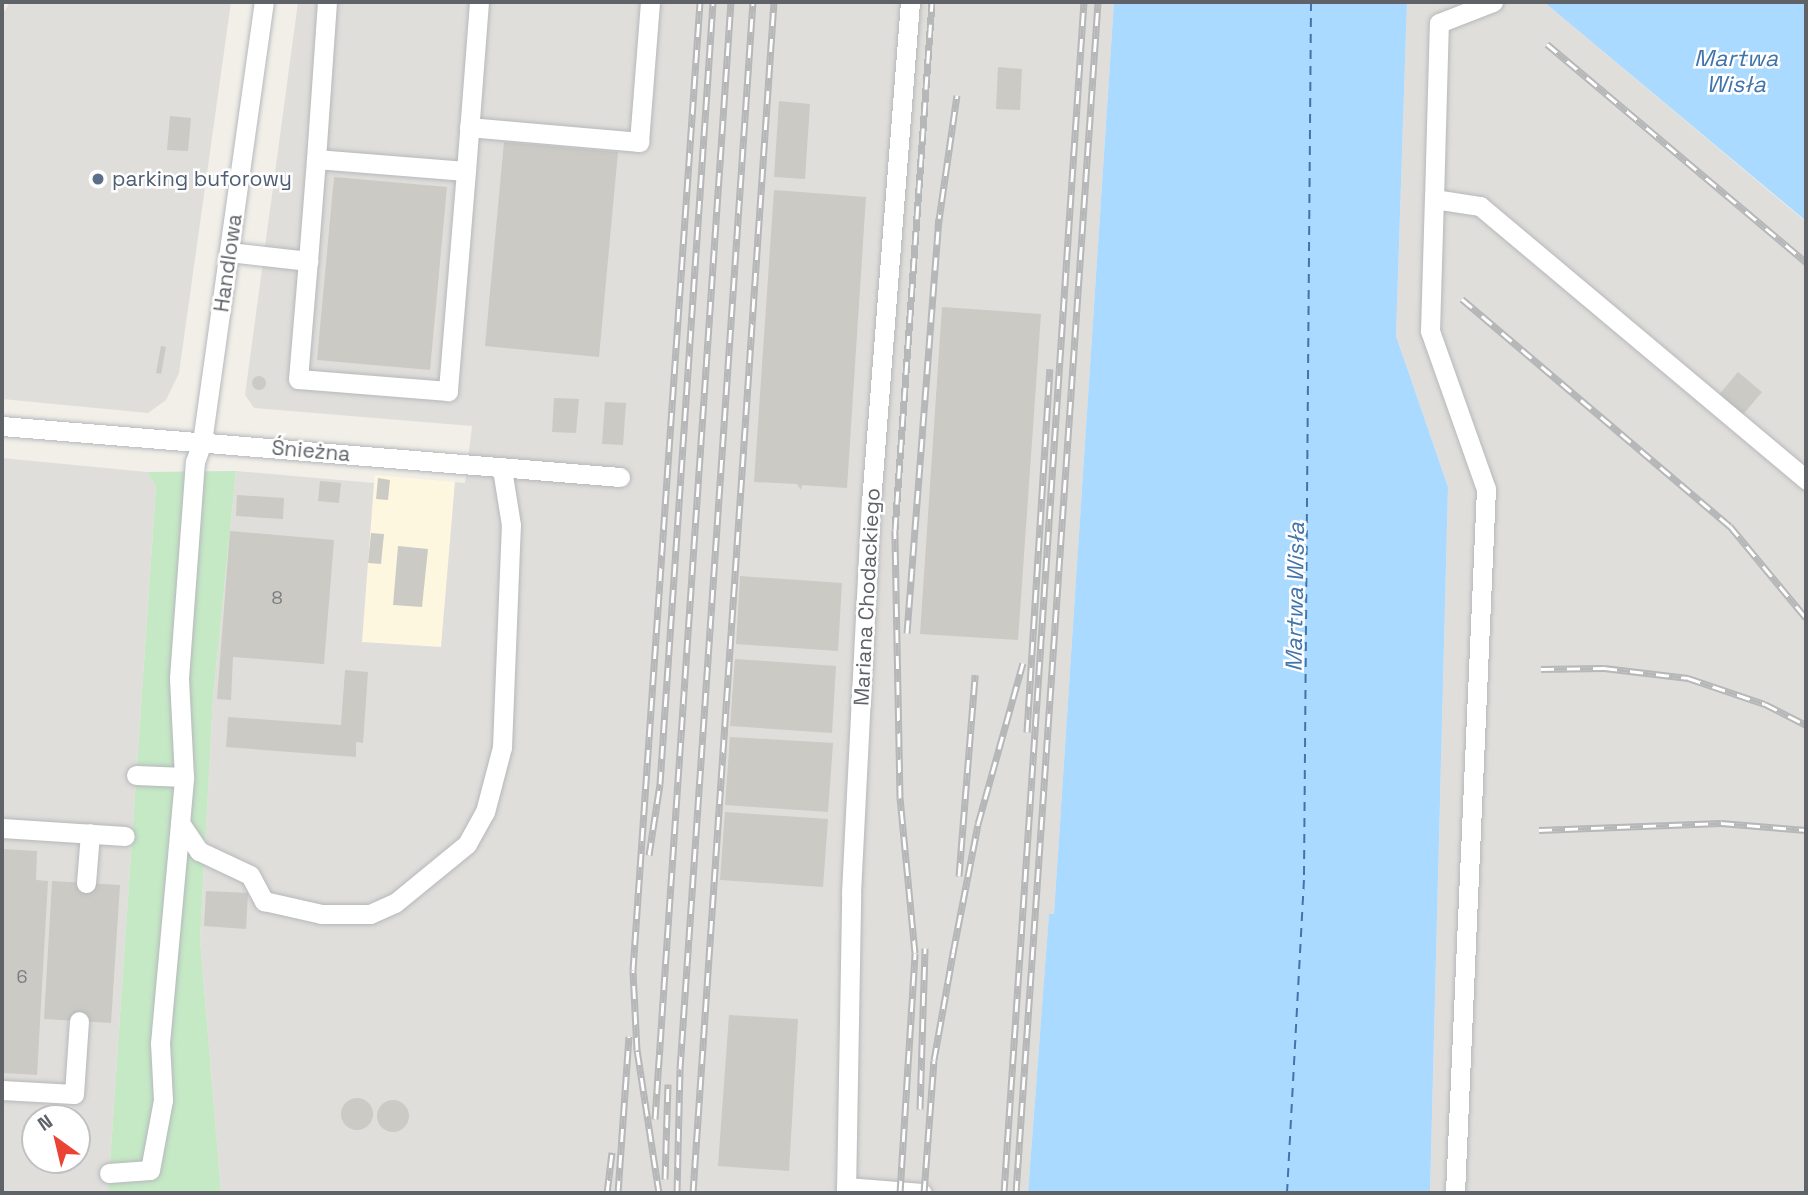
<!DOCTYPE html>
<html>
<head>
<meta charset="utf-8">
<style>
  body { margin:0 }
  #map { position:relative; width:1808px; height:1195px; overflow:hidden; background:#f1efe8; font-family:"Space Grotesk",sans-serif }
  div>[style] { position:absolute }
  .commercial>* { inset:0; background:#fef7e0 }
  .industrial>* { inset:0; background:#e0deda }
  .green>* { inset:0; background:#c5e8c5 }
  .water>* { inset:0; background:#aadaff }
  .ferry>* { height:2px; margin-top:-1px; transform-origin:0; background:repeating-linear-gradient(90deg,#4174aa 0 9px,transparent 0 16px) }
  .building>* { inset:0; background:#cccac5 }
  .round { border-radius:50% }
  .roads { filter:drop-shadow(0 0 2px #b5b8bc) drop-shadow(0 0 2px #b5b8bc) }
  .minor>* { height:19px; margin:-9.5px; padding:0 9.5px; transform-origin:9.5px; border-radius:9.5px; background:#fff }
  .rail>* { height:7px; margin-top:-3.5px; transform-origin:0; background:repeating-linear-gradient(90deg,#fff 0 13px,#b6b7b8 0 26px); box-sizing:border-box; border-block:2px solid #b6b7b8 }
  .dots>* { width:19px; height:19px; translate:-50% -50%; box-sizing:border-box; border:4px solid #fff; border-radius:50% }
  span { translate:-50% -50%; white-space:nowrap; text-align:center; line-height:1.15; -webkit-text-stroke:5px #fff; paint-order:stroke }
  .number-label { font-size:18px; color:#7a7d7f }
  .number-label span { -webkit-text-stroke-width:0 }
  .service-label { font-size:21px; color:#4e5e75 }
  .left { translate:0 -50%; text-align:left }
  .street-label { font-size:21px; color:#5f6368 }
  .water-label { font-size:23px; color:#4174aa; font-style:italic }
  .frame { position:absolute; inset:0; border:4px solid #5f6368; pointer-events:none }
  .north { position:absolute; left:21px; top:1104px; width:70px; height:70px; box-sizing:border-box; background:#fff; border:2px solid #bfc1c3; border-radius:50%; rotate:326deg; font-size:19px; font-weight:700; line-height:28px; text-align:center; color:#5f6368 }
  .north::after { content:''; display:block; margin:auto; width:24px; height:32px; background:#ea4335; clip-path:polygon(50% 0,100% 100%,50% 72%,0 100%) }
</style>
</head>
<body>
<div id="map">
  <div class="commercial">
    <div style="clip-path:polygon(375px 475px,455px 482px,441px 647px,361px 642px)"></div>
  </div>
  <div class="industrial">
    <div style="clip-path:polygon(10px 2px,231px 2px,179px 373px,166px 400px,148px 413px,2px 399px,2px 15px)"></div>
    <div style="clip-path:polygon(298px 2px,1114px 2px,1054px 915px,1049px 915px,1028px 1193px,221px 1193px,200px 940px,213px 697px,236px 471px,374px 483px,362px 642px,441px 647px,455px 482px,465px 483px,472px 426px,254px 408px,245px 395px)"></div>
    <div style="clip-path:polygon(1407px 2px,1544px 2px,1806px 222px,1806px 1193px,1430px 1193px,1448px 487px,1396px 336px)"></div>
    <div style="clip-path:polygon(evenodd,2px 458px,147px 472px,156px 485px,108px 1193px,2px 1193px,2px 458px,35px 1118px,77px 1118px,77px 1160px,35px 1160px,35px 1118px)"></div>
  </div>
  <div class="green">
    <div style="clip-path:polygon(236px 471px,213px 697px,200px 940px,221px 1193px,108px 1193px,156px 486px,147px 472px)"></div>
  </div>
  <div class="water">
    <div style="clip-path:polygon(1114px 2px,1407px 2px,1396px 336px,1448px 487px,1430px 1193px,1028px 1193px,1049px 914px,1054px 914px)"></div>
    <div style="clip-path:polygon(1544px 2px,1806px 2px,1806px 222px,1806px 221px)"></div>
  </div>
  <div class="ferry">
    <div style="left:1287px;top:1193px;width:318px;rotate:-86.9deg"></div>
    <div style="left:1304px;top:875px;width:873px;rotate:-89.54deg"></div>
  </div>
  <div class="building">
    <div style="clip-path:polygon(998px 67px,1022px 69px,1020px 110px,996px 109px)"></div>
    <div style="clip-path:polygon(779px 101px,810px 104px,805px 179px,774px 177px)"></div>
    <div style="clip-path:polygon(170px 116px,191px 118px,188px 151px,167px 150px)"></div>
    <div style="clip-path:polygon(504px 142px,618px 152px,599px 357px,485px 346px)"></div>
    <div style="clip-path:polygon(334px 177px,447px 187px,430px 370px,317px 360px)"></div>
    <div style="clip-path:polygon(774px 190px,866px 197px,847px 488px,802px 485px,801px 490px,797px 484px,754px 482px)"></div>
    <div style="clip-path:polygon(942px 307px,1041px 314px,1018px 640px,920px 634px)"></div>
    <div style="clip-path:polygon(161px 346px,166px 347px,161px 374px,156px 373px)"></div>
    <div style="clip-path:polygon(1738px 372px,1762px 392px,1741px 417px,1717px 397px)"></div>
    <div class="round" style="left:252px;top:376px;width:14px;height:14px"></div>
    <div style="clip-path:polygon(554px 398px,579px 399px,576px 433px,552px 432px)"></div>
    <div style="clip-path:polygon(605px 402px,626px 403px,623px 445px,602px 444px)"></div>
    <div style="clip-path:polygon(378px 478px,390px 480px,388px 500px,376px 499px)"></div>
    <div style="clip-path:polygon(320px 481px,341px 483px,339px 503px,318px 501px)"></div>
    <div style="clip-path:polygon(237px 495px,284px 498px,283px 519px,236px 516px)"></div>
    <div style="clip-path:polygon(230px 531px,334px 540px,324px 664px,233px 657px,231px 700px,217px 699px)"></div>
    <div style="clip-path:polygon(371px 533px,384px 534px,381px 564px,368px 563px)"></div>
    <div style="clip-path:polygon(398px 546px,428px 549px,422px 607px,393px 605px)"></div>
    <div style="clip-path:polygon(740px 576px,842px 583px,838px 651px,736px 644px)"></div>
    <div style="clip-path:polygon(735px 659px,836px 666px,832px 733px,730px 726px)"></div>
    <div style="clip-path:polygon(345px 670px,368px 672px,363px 743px,356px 742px,356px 757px,226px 747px,228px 717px,341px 725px)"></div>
    <div style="clip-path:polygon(730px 737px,833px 743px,828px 812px,725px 805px)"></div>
    <div style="clip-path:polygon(725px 812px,828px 819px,823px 887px,720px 880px)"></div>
    <div style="clip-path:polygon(2px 849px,37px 851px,36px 880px,48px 881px,37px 1075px,2px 1073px)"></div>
    <div style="clip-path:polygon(52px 881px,120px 885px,111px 1023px,44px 1019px)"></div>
    <div style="clip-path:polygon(206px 891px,248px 893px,246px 929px,204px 926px)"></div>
    <div style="clip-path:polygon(729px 1015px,798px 1019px,789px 1171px,718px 1166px)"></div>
    <div class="round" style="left:341px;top:1098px;width:32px;height:32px"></div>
    <div class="round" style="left:377px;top:1100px;width:32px;height:32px"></div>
  </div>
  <div class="roads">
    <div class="minor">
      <div style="left:469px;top:127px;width:171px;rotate:5deg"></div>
      <div style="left:639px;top:142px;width:140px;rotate:-85.5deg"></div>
      <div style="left:316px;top:159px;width:157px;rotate:-86deg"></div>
      <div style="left:466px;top:171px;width:169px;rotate:-85.6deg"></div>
      <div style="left:1434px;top:199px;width:176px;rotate:-88.4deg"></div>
      <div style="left:1439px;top:23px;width:58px;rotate:-21.3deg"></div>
      <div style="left:229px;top:252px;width:80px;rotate:6.5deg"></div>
      <div style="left:308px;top:261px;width:102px;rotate:-85.5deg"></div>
      <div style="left:316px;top:159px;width:150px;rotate:4.6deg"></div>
      <div style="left:466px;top:171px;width:221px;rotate:94.7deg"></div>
      <div style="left:448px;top:391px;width:150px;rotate:-175.4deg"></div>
      <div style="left:298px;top:379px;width:118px;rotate:-85.2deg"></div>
      <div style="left:2px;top:426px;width:620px;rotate:4.72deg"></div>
      <div style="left:136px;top:775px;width:48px;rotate:2.4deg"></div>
      <div style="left:180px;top:823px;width:34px;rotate:56deg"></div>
      <div style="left:199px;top:851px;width:56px;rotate:25.2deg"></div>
      <div style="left:250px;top:875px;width:30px;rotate:62deg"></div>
      <div style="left:264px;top:901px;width:58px;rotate:12.8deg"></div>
      <div style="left:321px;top:914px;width:49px"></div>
      <div style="left:370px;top:914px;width:27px;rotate:-24deg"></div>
      <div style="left:395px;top:903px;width:93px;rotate:-39.3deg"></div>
      <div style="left:467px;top:844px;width:37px;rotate:-61deg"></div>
      <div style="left:485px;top:812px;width:67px;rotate:-75.3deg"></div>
      <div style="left:502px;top:747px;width:222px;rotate:-87.7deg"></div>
      <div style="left:511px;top:525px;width:57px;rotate:-99.1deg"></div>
      <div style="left:2px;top:828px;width:123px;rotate:3.7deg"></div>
      <div style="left:86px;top:883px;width:50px;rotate:-85.4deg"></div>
      <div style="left:2px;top:1090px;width:72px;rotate:3.2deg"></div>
      <div style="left:74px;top:1094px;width:73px;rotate:-86.1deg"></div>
      <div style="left:109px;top:1173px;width:41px;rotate:-4.2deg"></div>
      <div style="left:150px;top:1170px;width:71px;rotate:-79.5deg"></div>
      <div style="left:163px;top:1100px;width:57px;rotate:-93deg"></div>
      <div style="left:160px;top:1043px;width:267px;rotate:-84.8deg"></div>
      <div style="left:184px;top:777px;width:99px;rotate:-92.9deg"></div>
      <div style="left:179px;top:678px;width:217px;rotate:-85.8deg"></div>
      <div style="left:195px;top:462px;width:21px;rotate:-71deg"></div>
      <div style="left:202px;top:442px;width:444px;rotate:-82deg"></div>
      <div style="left:846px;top:1187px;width:76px;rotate:4.5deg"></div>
      <div style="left:846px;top:1193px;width:300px;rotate:-89deg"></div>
      <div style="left:851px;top:893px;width:392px;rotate:-87.1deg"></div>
      <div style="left:871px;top:502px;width:502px;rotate:-85.54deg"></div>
      <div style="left:1455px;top:1193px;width:705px;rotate:-87.48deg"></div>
      <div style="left:1486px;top:489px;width:168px;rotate:-109.5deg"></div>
      <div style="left:1430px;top:331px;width:132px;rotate:-88.3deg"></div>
      <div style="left:1434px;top:199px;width:47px;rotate:8.7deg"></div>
      <div style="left:1480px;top:206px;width:426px;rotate:40deg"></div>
    </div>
  </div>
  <div class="rail">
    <div style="left:1547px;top:44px;width:339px;rotate:40.1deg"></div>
    <div style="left:938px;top:227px;width:133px;rotate:-81.8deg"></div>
    <div style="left:1462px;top:299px;width:351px;rotate:40.3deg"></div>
    <div style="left:1730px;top:526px;width:119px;rotate:50.4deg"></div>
    <div style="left:907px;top:633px;width:416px;rotate:-85.6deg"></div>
    <div style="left:1541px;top:669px;width:63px;rotate:-0.9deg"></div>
    <div style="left:1604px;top:668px;width:85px;rotate:6.8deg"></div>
    <div style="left:1688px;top:678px;width:81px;rotate:18.7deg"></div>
    <div style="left:1765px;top:704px;width:46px;rotate:27.1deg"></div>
    <div style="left:1027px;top:732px;width:364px;rotate:-86.4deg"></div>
    <div style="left:1539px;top:830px;width:182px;rotate:-2.2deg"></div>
    <div style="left:1721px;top:823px;width:85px;rotate:4.7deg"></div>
    <div style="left:649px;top:855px;width:72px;rotate:-81.2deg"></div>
    <div style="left:660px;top:784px;width:784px;rotate:-86.12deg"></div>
    <div style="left:959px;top:876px;width:202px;rotate:-85.4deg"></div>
    <div style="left:920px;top:1109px;width:161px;rotate:-88.2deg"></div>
    <div style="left:655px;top:1119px;width:1120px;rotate:-86.11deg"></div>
    <div style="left:665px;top:1179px;width:95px;rotate:-88.2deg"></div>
    <div style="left:607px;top:1193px;width:41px;rotate:-83deg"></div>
    <div style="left:618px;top:1193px;width:157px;rotate:-86deg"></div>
    <div style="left:659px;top:1193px;width:145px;rotate:-98.7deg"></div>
    <div style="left:637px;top:1050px;width:80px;rotate:-92.9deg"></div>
    <div style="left:633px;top:970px;width:970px;rotate:-86.04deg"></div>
    <div style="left:677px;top:1193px;width:124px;rotate:-88.6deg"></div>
    <div style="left:680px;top:1069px;width:1069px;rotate:-86.09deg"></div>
    <div style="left:693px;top:1193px;width:1194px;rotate:-86.11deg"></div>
    <div style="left:900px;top:1193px;width:240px;rotate:-86.4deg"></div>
    <div style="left:915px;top:953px;width:156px;rotate:-95.5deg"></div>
    <div style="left:900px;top:798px;width:268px;rotate:-91.1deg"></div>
    <div style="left:895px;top:530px;width:529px;rotate:-85.99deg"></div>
    <div style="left:924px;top:1193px;width:133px;rotate:-85.7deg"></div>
    <div style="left:934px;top:1060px;width:109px;rotate:-79.9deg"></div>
    <div style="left:953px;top:953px;width:131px;rotate:-79deg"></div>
    <div style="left:978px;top:824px;width:167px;rotate:-74.4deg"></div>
    <div style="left:1004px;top:1193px;width:1194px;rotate:-86.16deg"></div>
    <div style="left:1016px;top:1193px;width:1194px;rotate:-86.06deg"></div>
  </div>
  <div class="dots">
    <div style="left:98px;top:179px;background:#5c6f8a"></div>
  </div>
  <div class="number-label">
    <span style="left:277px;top:598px">8</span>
    <span style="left:22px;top:977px">6</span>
  </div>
  <div class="service-label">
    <span class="left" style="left:112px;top:179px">parking buforowy</span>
  </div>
  <div class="street-label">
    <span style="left:228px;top:263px;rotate:-82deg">Handlowa</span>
    <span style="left:311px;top:451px;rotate:5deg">Śnieżna</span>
    <span style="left:867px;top:597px;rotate:-87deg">Mariana Chodackiego</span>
  </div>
  <div class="water-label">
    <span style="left:1736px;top:71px">Martwa<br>Wisła</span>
    <span style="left:1295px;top:597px;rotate:-89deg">Martwa Wisła</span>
  </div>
  <div class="frame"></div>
  <div class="north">N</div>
</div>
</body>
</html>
